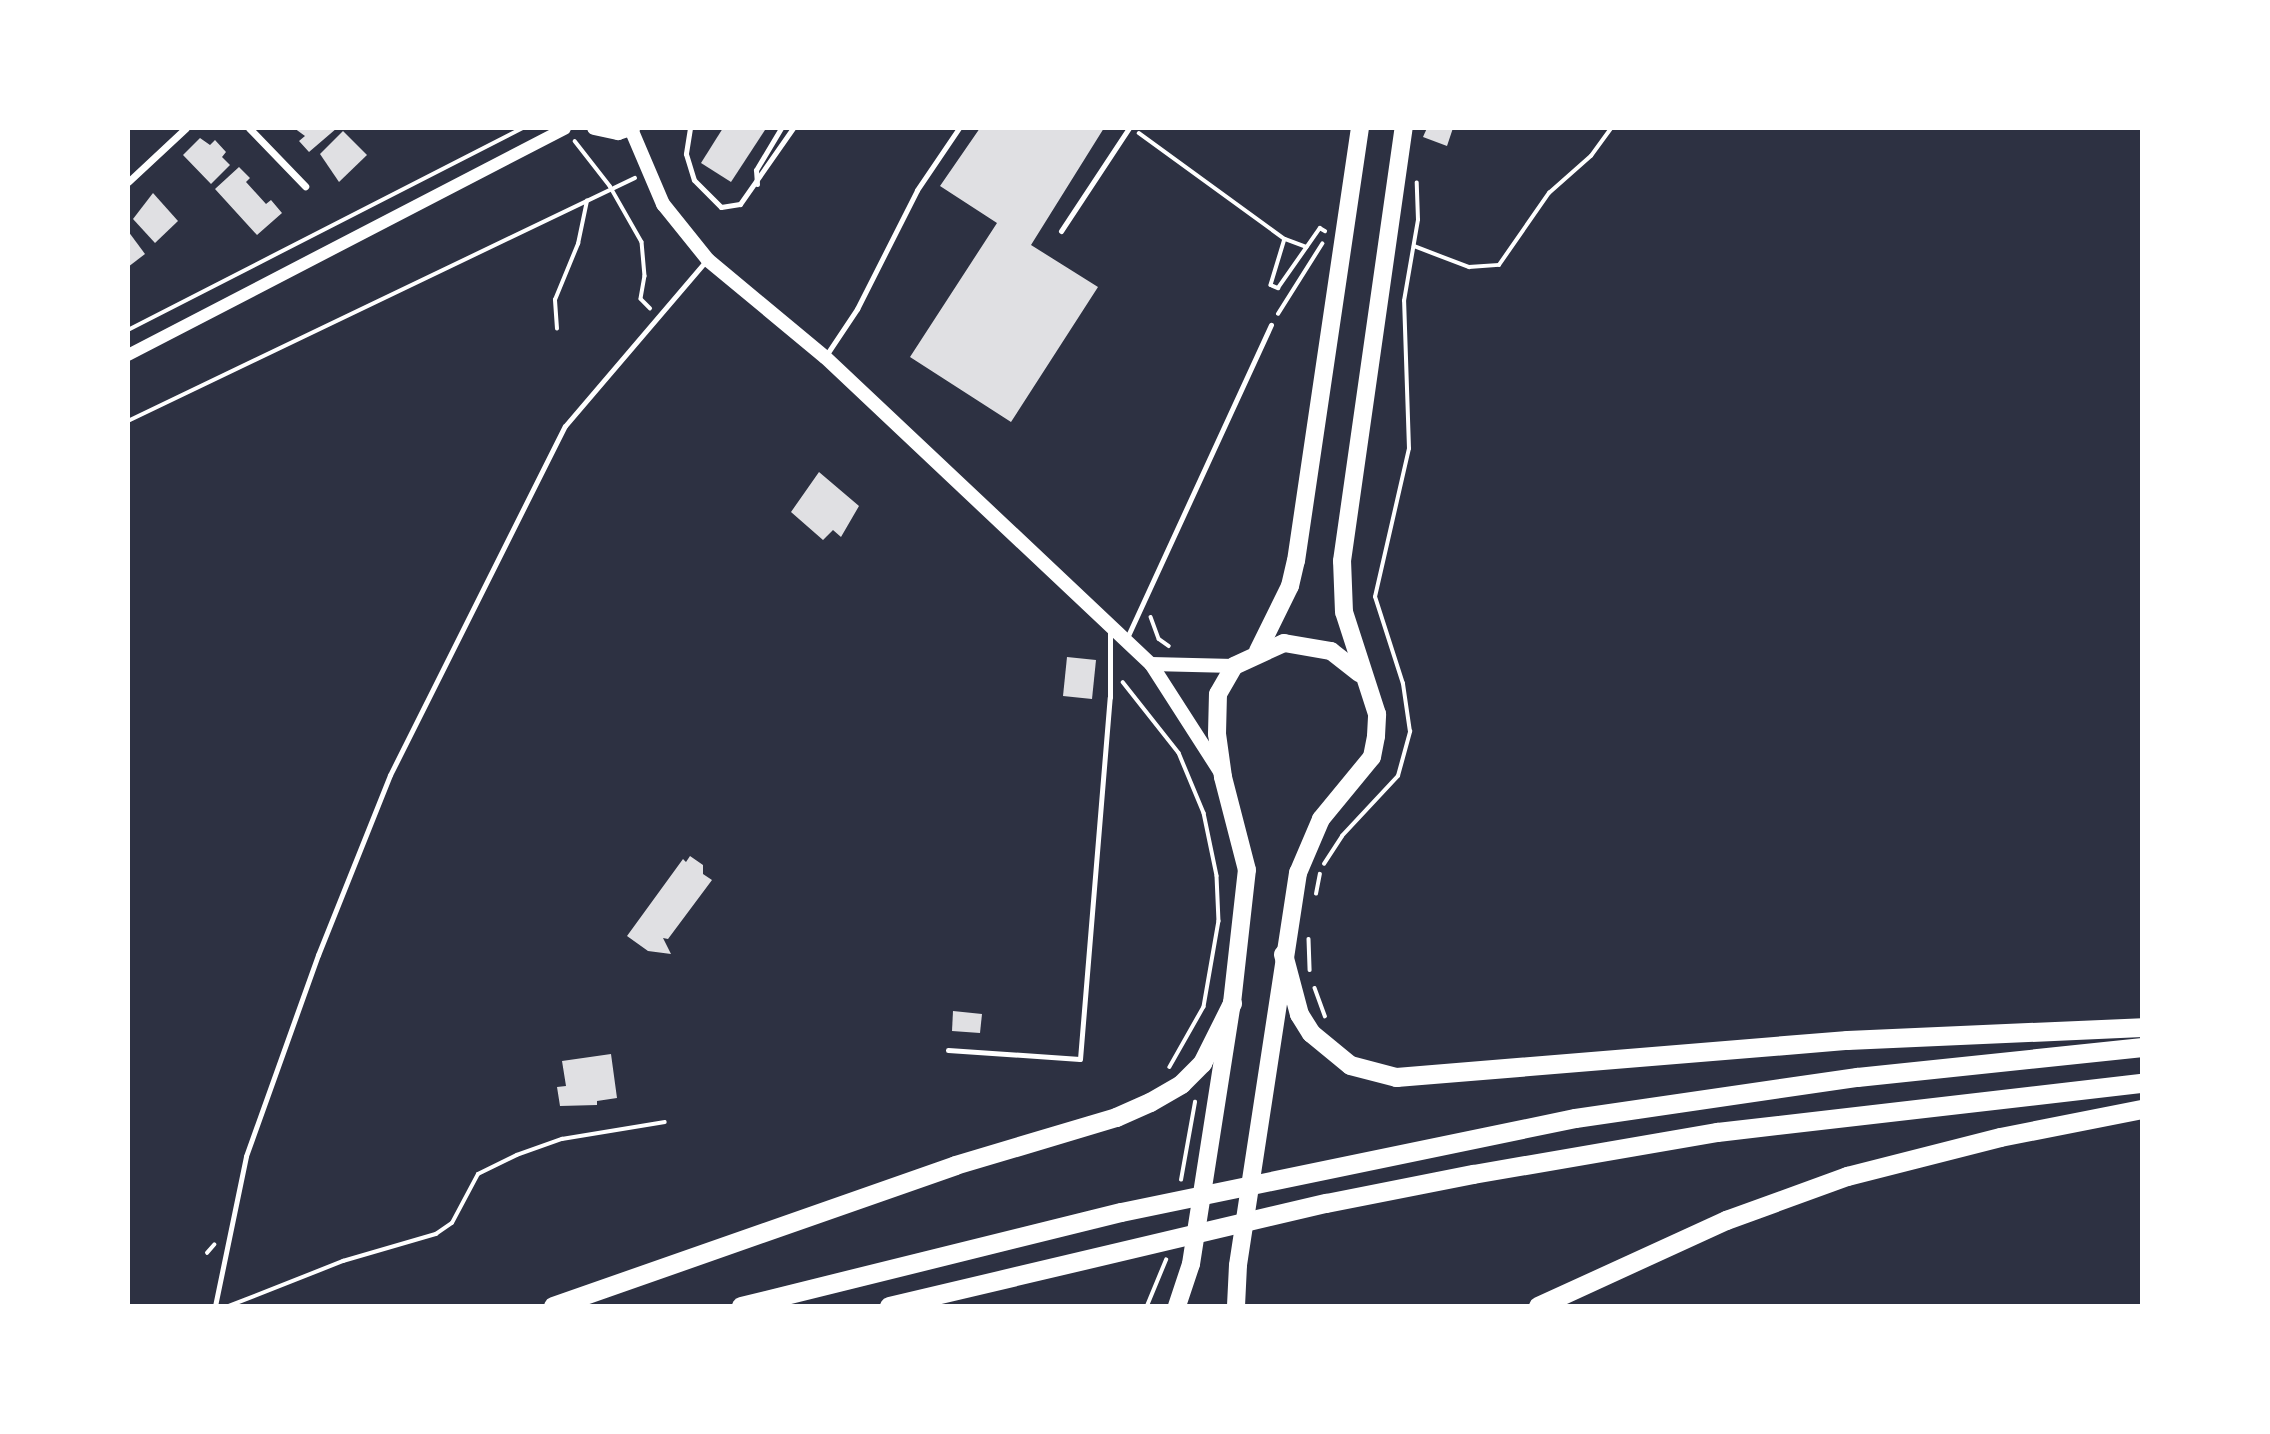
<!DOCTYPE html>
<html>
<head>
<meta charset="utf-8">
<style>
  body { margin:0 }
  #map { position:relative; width:2270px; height:1434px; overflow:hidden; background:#2d3142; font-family:Signika,sans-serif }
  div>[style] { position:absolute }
  .building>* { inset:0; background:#e0e0e3 }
  .path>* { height:3.5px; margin:-1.75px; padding:0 1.75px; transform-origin:1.75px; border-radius:1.75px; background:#fff }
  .service>* { height:5px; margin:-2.5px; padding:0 2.5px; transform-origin:2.5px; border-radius:2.5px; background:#fff }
  .minor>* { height:7px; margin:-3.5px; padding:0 3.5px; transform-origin:3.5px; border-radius:3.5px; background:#fff }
  .tertiary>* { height:12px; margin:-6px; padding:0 6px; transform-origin:6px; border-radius:6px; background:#fff }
  .secondary>* { height:14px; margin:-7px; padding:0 7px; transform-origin:7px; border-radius:7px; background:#fff }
  .primary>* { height:18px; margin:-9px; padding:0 9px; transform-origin:9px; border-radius:9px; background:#fff }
  .trunk>* { height:19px; margin:-9.5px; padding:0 9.5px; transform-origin:9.5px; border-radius:9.5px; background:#fff }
  span { translate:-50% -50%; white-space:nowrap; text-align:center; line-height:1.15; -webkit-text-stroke:7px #fff; paint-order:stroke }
  .frame { position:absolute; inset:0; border:130px solid #fff; pointer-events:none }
</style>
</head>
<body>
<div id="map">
  <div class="building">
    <div style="clip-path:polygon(294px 128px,337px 128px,309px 152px,299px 141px,305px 136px)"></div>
    <div style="clip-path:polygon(723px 128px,765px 130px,731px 182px,701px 163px)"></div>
    <div style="clip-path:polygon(980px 128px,1104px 128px,1031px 245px,1098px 287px,1011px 422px,910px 357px,997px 223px,940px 186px)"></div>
    <div style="clip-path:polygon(1427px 128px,1453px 128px,1447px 146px,1423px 137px)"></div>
    <div style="clip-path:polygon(343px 131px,367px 155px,339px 182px,320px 154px)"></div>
    <div style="clip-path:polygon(200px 138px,210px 145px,215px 140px,226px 152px,222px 157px,230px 165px,211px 184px,183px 155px)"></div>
    <div style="clip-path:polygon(239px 167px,250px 178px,246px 182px,266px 204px,271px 200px,282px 213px,257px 235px,215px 189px)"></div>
    <div style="clip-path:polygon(153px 193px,178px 221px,155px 243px,133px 219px)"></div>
    <div style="clip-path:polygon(128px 231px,145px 254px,128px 267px)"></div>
    <div style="clip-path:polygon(819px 472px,859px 506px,841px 537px,833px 530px,823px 540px,791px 512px)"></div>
    <div style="clip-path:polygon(1067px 657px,1096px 660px,1092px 699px,1063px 696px)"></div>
    <div style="clip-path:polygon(690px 856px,703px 865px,703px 874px,712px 880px,668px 939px,663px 938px,671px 954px,648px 951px,627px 936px,683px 859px,686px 862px)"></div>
    <div style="clip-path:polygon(953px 1011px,982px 1014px,980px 1033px,952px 1031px)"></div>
    <div style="clip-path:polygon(611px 1054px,617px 1098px,597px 1101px,597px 1105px,560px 1106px,557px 1087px,566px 1086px,562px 1061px)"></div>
  </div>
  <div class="path">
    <div style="left:1139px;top:133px;width:180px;rotate:36deg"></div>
    <div style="left:1285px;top:239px;width:23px;rotate:20deg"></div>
    <div style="left:575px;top:141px;width:57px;rotate:52.1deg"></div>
    <div style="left:610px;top:186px;width:64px;rotate:60.3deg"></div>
    <div style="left:642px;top:242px;width:34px;rotate:85deg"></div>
    <div style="left:645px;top:276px;width:23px;rotate:100deg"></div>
    <div style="left:641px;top:299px;width:13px;rotate:45deg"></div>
    <div style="left:1285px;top:239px;width:48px;rotate:106.9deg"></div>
    <div style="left:1271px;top:285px;width:8px;rotate:23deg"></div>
    <div style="left:1278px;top:288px;width:73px;rotate:-55deg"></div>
    <div style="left:1320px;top:228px;width:6px;rotate:31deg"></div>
    <div style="left:1414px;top:246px;width:59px;rotate:20.9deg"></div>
    <div style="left:1469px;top:267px;width:30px;rotate:-4deg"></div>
    <div style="left:1499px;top:265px;width:88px;rotate:-55.2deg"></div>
    <div style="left:1549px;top:193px;width:56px;rotate:-41.4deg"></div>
    <div style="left:1591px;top:156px;width:34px;rotate:-54deg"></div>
    <div style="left:1278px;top:314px;width:83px;rotate:-57.8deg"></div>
    <div style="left:557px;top:329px;width:29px;rotate:-94deg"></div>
    <div style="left:555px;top:300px;width:61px;rotate:-67.7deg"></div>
    <div style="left:578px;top:244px;width:44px;rotate:-78.2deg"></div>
    <div style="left:128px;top:330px;width:443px;rotate:-27.1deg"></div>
    <div style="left:128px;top:421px;width:562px;rotate:-25.61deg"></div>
    <div style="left:1151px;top:617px;width:23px;rotate:70deg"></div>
    <div style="left:1159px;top:639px;width:12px;rotate:35deg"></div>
    <div style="left:1123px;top:682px;width:90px;rotate:51.7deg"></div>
    <div style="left:1179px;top:753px;width:65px;rotate:67.4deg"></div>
    <div style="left:1204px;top:813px;width:64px;rotate:78.3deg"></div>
    <div style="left:1217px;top:876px;width:45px;rotate:87.5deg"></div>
    <div style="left:1219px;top:921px;width:87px;rotate:99.9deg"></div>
    <div style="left:1204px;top:1007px;width:69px;rotate:119.5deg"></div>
    <div style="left:1324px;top:864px;width:33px;rotate:-57deg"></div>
    <div style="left:1342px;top:836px;width:82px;rotate:-47deg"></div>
    <div style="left:1398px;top:776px;width:46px;rotate:-74.7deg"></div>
    <div style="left:1410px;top:732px;width:49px;rotate:-98.3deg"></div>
    <div style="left:1403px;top:684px;width:91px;rotate:-107.8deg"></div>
    <div style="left:1375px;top:597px;width:152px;rotate:-77.1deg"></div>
    <div style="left:1409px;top:449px;width:148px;rotate:-91.9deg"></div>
    <div style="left:1404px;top:301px;width:82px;rotate:-80.2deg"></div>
    <div style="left:1418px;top:220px;width:37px;rotate:-92deg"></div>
    <div style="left:1316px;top:894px;width:20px;rotate:-79deg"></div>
    <div style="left:1309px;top:939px;width:31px;rotate:88deg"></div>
    <div style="left:1315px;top:988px;width:30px;rotate:70deg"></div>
    <div style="left:1181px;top:1180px;width:79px;rotate:-79.8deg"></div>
    <div style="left:207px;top:1253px;width:11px;rotate:-49deg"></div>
    <div style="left:229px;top:1306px;width:123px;rotate:-21.5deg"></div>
    <div style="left:343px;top:1261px;width:97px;rotate:-16.2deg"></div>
    <div style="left:436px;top:1234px;width:19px;rotate:-35deg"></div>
    <div style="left:452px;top:1223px;width:55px;rotate:-62deg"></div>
    <div style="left:478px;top:1174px;width:43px;rotate:-26deg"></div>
    <div style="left:517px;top:1155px;width:48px;rotate:-19.6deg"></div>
    <div style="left:562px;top:1139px;width:104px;rotate:-9.4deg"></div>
    <div style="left:1147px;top:1306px;width:50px;rotate:-67.6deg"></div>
  </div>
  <div class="service">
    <div style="left:690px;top:128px;width:26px;rotate:99deg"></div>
    <div style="left:686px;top:154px;width:27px;rotate:73deg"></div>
    <div style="left:694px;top:180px;width:38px;rotate:45deg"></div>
    <div style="left:721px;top:207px;width:19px;rotate:-9deg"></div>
    <div style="left:740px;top:204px;width:93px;rotate:-55.1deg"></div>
    <div style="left:757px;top:184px;width:14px;rotate:-94deg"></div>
    <div style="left:756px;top:170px;width:49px;rotate:-59.2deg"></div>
    <div style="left:1061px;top:231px;width:123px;rotate:-56.6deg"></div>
    <div style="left:825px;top:357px;width:58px;rotate:-56.3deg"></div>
    <div style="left:857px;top:309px;width:133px;rotate:-63.2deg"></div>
    <div style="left:917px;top:190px;width:75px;rotate:-55.9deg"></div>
    <div style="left:1126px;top:640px;width:347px;rotate:-65.3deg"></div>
    <div style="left:948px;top:1050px;width:132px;rotate:3.9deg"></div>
    <div style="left:1080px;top:1059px;width:363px;rotate:-85.3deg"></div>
    <div style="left:1110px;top:697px;width:68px;rotate:-90deg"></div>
    <div style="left:215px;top:1306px;width:153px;rotate:-78.3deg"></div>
    <div style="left:246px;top:1156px;width:214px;rotate:-70.3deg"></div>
    <div style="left:318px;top:955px;width:194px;rotate:-68.2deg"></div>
    <div style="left:390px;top:775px;width:390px;rotate:-63.4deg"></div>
    <div style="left:565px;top:426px;width:218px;rotate:-49.5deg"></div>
  </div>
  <div class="minor">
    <div style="left:249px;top:128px;width:81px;rotate:46deg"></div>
    <div style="left:128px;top:182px;width:79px;rotate:-43deg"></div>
  </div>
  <div class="tertiary">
    <div style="left:128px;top:355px;width:492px;rotate:-27.4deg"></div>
  </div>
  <div class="secondary">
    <div style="left:594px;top:128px;width:25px;rotate:12deg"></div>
    <div style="left:618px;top:133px;width:16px;rotate:-18deg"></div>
    <div style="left:631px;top:129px;width:82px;rotate:66.9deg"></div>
    <div style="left:663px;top:204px;width:72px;rotate:51.2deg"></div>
    <div style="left:708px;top:260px;width:152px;rotate:39.7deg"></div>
    <div style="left:825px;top:357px;width:448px;rotate:43.3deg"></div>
    <div style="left:1151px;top:664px;width:130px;rotate:57.3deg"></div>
    <div style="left:1151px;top:664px;width:83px;rotate:1.4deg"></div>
  </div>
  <div class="primary">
    <div style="left:1258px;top:651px;width:72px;rotate:-63.8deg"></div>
    <div style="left:1290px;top:586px;width:26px;rotate:-77deg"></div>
    <div style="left:1296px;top:561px;width:438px;rotate:-81.6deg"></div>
    <div style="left:1177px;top:1306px;width:44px;rotate:-71.6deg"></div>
    <div style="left:1191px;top:1264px;width:264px;rotate:-81.1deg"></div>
    <div style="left:1232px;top:1003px;width:134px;rotate:-83.6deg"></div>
    <div style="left:1247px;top:870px;width:96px;rotate:-104.5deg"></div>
    <div style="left:1223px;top:777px;width:43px;rotate:-97.9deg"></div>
    <div style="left:1217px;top:734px;width:40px;rotate:-88.6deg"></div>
    <div style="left:1218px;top:694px;width:32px;rotate:-60deg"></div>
    <div style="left:1234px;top:666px;width:55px;rotate:-24.7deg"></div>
    <div style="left:1284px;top:643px;width:48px;rotate:9.7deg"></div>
    <div style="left:1331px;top:651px;width:36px;rotate:38deg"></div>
    <div style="left:1236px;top:1306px;width:41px;rotate:-87.2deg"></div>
    <div style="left:1238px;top:1265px;width:397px;rotate:-81.3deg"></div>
    <div style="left:1298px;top:873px;width:59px;rotate:-66.9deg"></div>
    <div style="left:1321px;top:819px;width:80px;rotate:-50.6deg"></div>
    <div style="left:1372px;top:757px;width:21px;rotate:-79deg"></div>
    <div style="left:1376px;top:736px;width:22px;rotate:-87deg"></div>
    <div style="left:1377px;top:714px;width:107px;rotate:-107.9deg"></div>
    <div style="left:1344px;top:612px;width:51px;rotate:-92.2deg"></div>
    <div style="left:1342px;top:561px;width:437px;rotate:-81.9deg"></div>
  </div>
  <div class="trunk">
    <div style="left:1283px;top:954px;width:62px;rotate:75.1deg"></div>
    <div style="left:1299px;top:1014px;width:22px;rotate:58deg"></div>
    <div style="left:1311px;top:1033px;width:50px;rotate:39.4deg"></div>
    <div style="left:1350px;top:1065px;width:48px;rotate:14.6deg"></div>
    <div style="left:1396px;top:1077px;width:453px;rotate:-4.7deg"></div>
    <div style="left:1847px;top:1040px;width:295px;rotate:-2.5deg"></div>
    <div style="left:553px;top:1306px;width:426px;rotate:-19.3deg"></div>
    <div style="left:955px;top:1165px;width:168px;rotate:-16.6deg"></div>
    <div style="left:1116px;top:1117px;width:37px;rotate:-24deg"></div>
    <div style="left:1150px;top:1102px;width:36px;rotate:-30deg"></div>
    <div style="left:1181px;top:1084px;width:30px;rotate:-45deg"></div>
    <div style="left:1202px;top:1063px;width:67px;rotate:-63.4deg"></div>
    <div style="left:741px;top:1306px;width:391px;rotate:-13.9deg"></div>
    <div style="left:1121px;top:1212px;width:464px;rotate:-11.7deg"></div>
    <div style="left:1575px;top:1118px;width:285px;rotate:-8.3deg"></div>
    <div style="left:1857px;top:1077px;width:287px;rotate:-6deg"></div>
    <div style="left:889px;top:1306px;width:449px;rotate:-13.3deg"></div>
    <div style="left:1326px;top:1203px;width:150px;rotate:-11.2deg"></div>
    <div style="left:1473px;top:1174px;width:248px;rotate:-9.8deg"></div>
    <div style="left:1717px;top:1132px;width:428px;rotate:-6.6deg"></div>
    <div style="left:1538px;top:1306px;width:207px;rotate:-24.6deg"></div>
    <div style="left:1726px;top:1220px;width:129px;rotate:-20deg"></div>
    <div style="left:1847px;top:1176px;width:158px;rotate:-14.3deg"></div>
    <div style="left:2000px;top:1137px;width:145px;rotate:-11.2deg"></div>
  </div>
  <div class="frame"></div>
</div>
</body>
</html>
